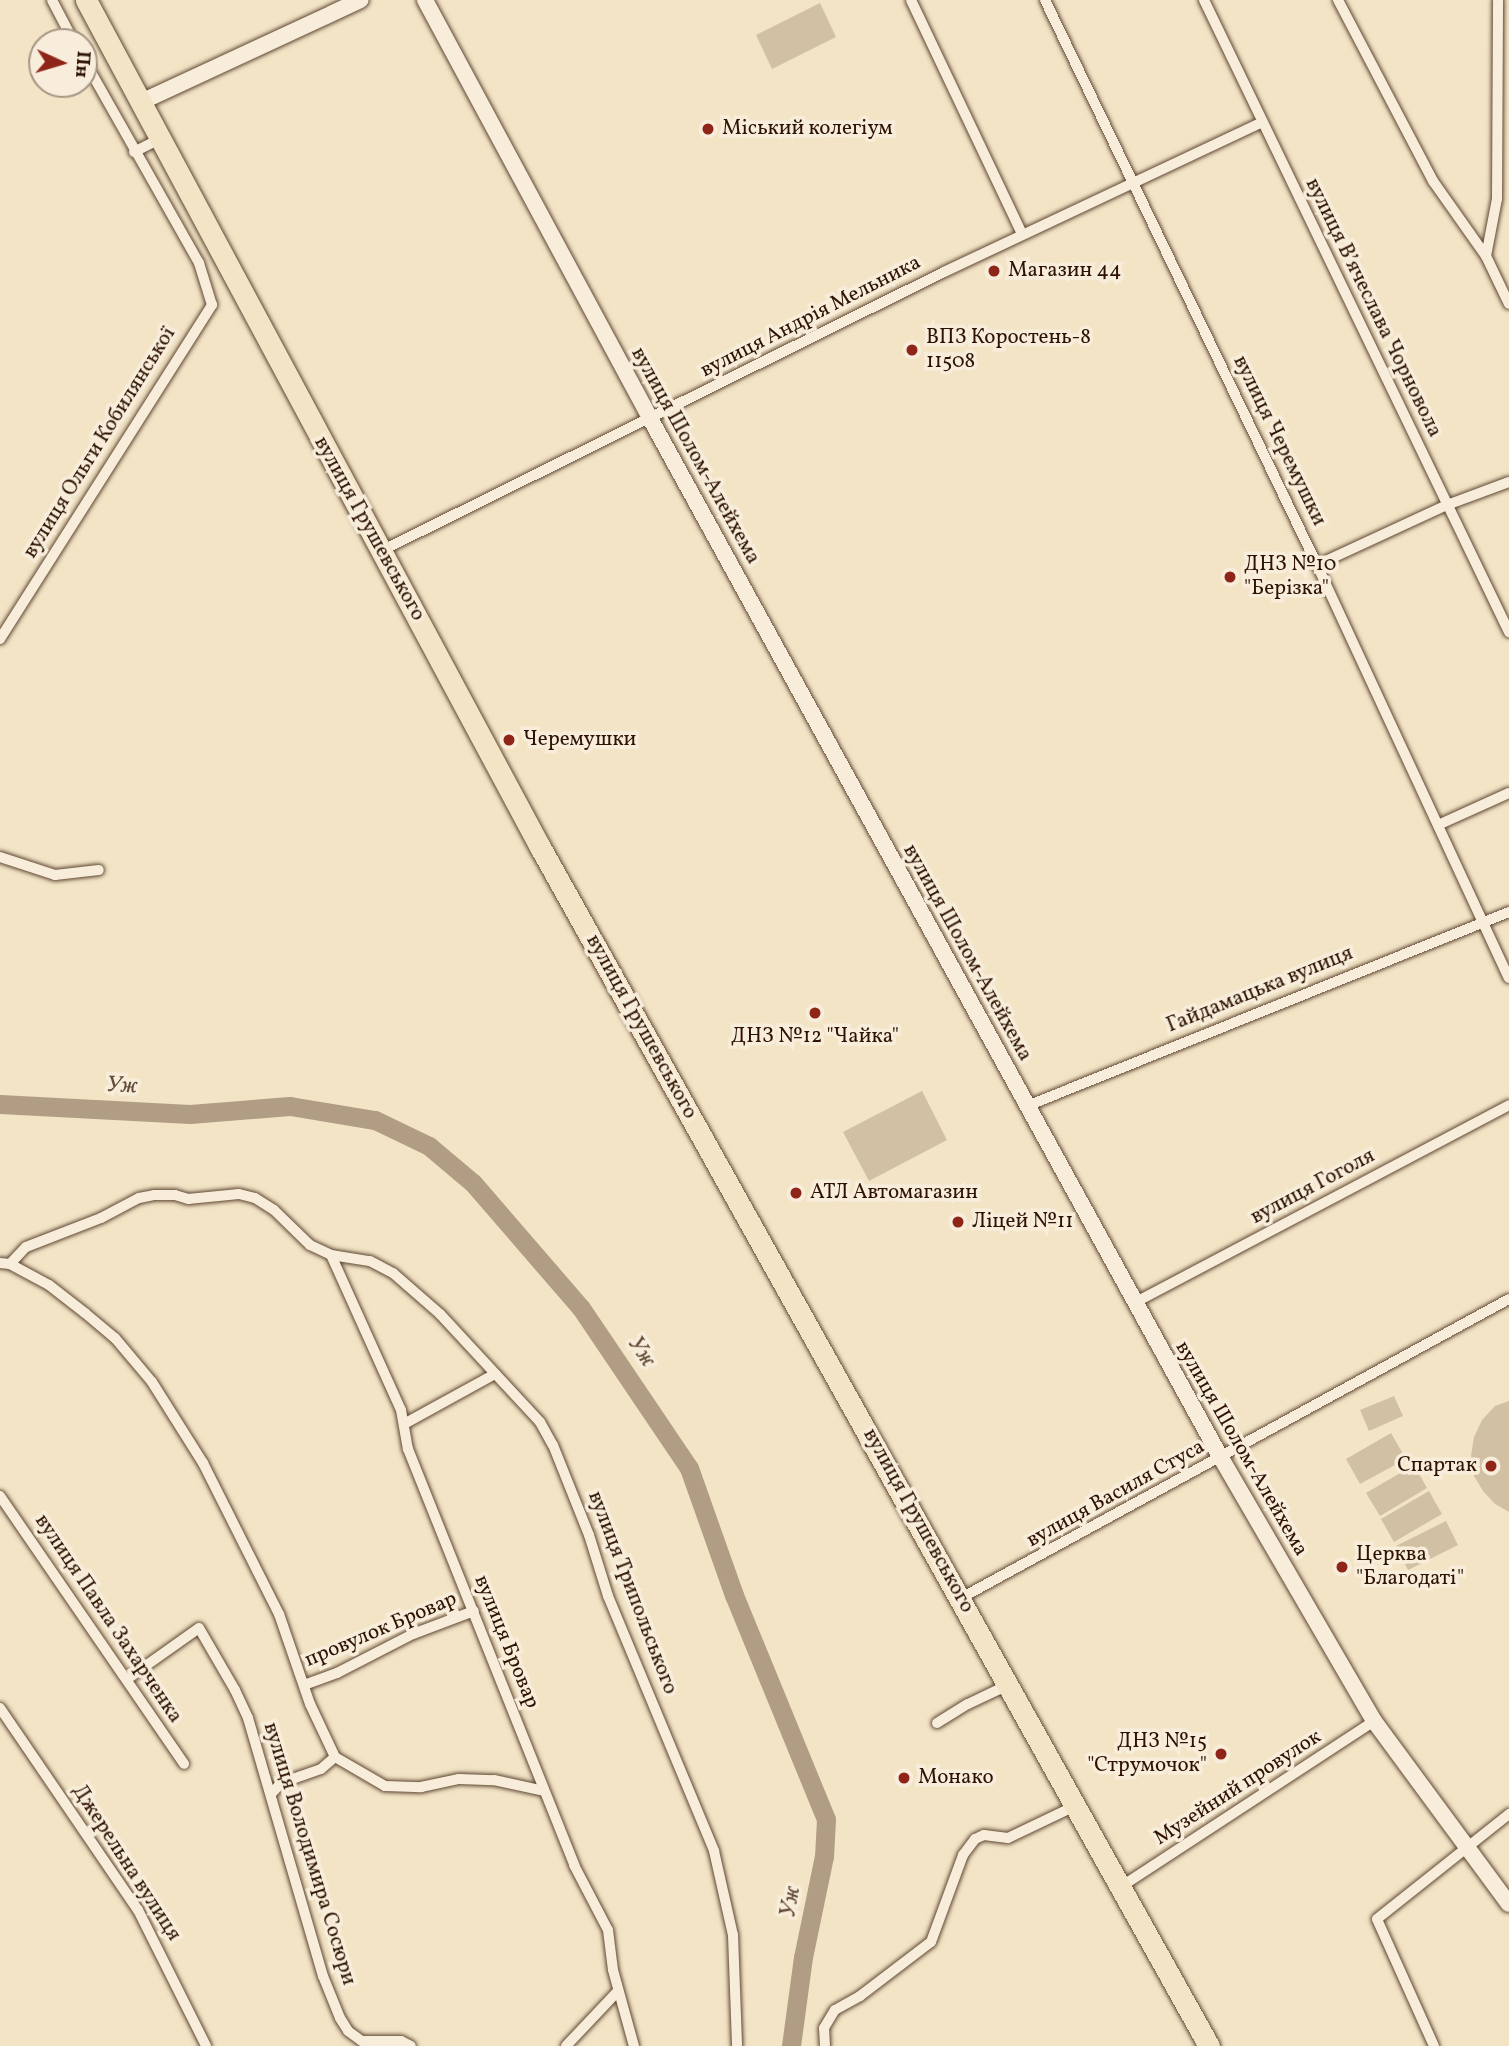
<!DOCTYPE html>
<html>
<head>
<meta charset="utf-8">
<style>
  body { margin:0 }
  #map { position:relative; width:1509px; height:2046px; overflow:hidden; background:#f3e4c6; font-family:Vollkorn,serif }
  div>[style] { position:absolute }
  .green>* { inset:0; background:#d2c0a5 }
  .river>* { height:19px; margin:-9.5px; padding:0 9.5px; transform-origin:9.5px; border-radius:9.5px; background:#b09d83 }
  .roads { filter:drop-shadow(0 0 2px #5f4733) drop-shadow(0 0 2px #5f4733) }
  .street>* { height:10px; margin:-5px; padding:0 5px; transform-origin:5px; border-radius:5px; background:#f7edda }
  .secondary>* { height:16px; margin:-8px; padding:0 8px; transform-origin:8px; border-radius:8px; background:#f7edda }
  .highway>* { height:21px; margin:-10.5px; padding:0 10.5px; transform-origin:10.5px; border-radius:10.5px; background:#f3e4c6 }
  .dots>* { width:19px; height:19px; translate:-50% -50%; box-sizing:border-box; border:4px solid #f7edda; border-radius:50% }
  span { translate:-50% -50%; white-space:nowrap; text-align:center; line-height:1.15; -webkit-text-stroke:7px #f7edda; paint-order:stroke }
  .poi-label { font-size:21px; color:#2e1302 }
  .left { translate:0 -50%; text-align:left }
  .right { translate:-100% -50%; text-align:right }
  .street-label { font-size:21px; color:#2e1302 }
  .water-label { font-size:23px; color:#624a36; font-style:italic }
  .north { position:absolute; left:28px; top:28px; width:70px; height:70px; box-sizing:border-box; background:#f7edda; border:2px solid #a79684; border-radius:50%; rotate:94deg; font-size:19px; font-weight:700; line-height:28px; text-align:center; color:#2e1302 }
  .north::after { content:''; display:block; margin:auto; width:24px; height:32px; background:#8f2418; clip-path:polygon(50% 0,100% 100%,50% 72%,0 100%) }
</style>
</head>
<body>
<div id="map">
  <div class="green">
    <div style="clip-path:polygon(820px 3px,836px 37px,772px 69px,756px 35px)"></div>
    <div style="clip-path:polygon(922px 1091px,947px 1140px,869px 1181px,843px 1132px)"></div>
    <div style="clip-path:polygon(1394px 1396px,1403px 1416px,1369px 1431px,1360px 1410px)"></div>
    <div style="clip-path:polygon(1509px 1401px,1509px 1512px,1495px 1504px,1483px 1491px,1474px 1476px,1471px 1456px,1474px 1437px,1482px 1420px,1495px 1406px)"></div>
    <div style="clip-path:polygon(1391px 1433px,1406px 1459px,1360px 1484px,1346px 1459px)"></div>
    <div style="clip-path:polygon(1414px 1465px,1427px 1488px,1380px 1516px,1366px 1493px)"></div>
    <div style="clip-path:polygon(1429px 1491px,1442px 1514px,1394px 1542px,1381px 1519px)"></div>
    <div style="clip-path:polygon(1446px 1521px,1458px 1545px,1408px 1570px,1396px 1546px)"></div>
  </div>
  <div class="river">
    <div style="left:0;top:1104px;width:190px;rotate:3deg"></div>
    <div style="left:190px;top:1114px;width:100px;rotate:-4.6deg"></div>
    <div style="left:290px;top:1106px;width:86px;rotate:9.4deg"></div>
    <div style="left:375px;top:1120px;width:60px;rotate:25.7deg"></div>
    <div style="left:429px;top:1146px;width:57px;rotate:40.1deg"></div>
    <div style="left:473px;top:1183px;width:165px;rotate:49.2deg"></div>
    <div style="left:581px;top:1308px;width:193px;rotate:56deg"></div>
    <div style="left:689px;top:1468px;width:135px;rotate:70.5deg"></div>
    <div style="left:734px;top:1595px;width:242px;rotate:67.7deg"></div>
    <div style="left:826px;top:1819px;width:37px;rotate:93deg"></div>
    <div style="left:824px;top:1856px;width:103px;rotate:101.7deg"></div>
    <div style="left:803px;top:1957px;width:90px;rotate:97.7deg"></div>
  </div>
  <div class="roads">
    <div class="street">
      <div style="left:52px;top:0;width:47px;rotate:62.4deg"></div>
      <div style="left:911px;top:0;width:259px;rotate:64.6deg"></div>
      <div style="left:1045px;top:0;width:627px;rotate:64.29deg"></div>
      <div style="left:1317px;top:565px;width:455px;rotate:65.1deg"></div>
      <div style="left:1204px;top:0;width:702px;rotate:64.24deg"></div>
      <div style="left:1338px;top:0;width:204px;rotate:62.3deg"></div>
      <div style="left:1433px;top:181px;width:92px;rotate:54.8deg"></div>
      <div style="left:1486px;top:256px;width:53px;rotate:64.4deg"></div>
      <div style="left:134px;top:152px;width:28px;rotate:-27deg"></div>
      <div style="left:1486px;top:256px;width:58px;rotate:-79.1deg"></div>
      <div style="left:1497px;top:199px;width:199px;rotate:-89.7deg"></div>
      <div style="left:381px;top:551px;width:628px;rotate:-26.36deg"></div>
      <div style="left:944px;top:272px;width:350px;rotate:-25.2deg"></div>
      <div style="left:1317px;top:565px;width:143px;rotate:-24.8deg"></div>
      <div style="left:1447px;top:505px;width:66px;rotate:-20.4deg"></div>
      <div style="left:0;top:639px;width:396px;rotate:-57.6deg"></div>
      <div style="left:212px;top:305px;width:44px;rotate:-107.2deg"></div>
      <div style="left:199px;top:263px;width:233px;rotate:-119.5deg"></div>
      <div style="left:1438px;top:825px;width:78px;rotate:-24.3deg"></div>
      <div style="left:0;top:857px;width:58px;rotate:18.1deg"></div>
      <div style="left:55px;top:875px;width:44px;rotate:-6.5deg"></div>
      <div style="left:1027px;top:1106px;width:520px;rotate:-21.92deg"></div>
      <div style="left:331px;top:1255px;width:170px;rotate:65.7deg"></div>
      <div style="left:401px;top:1410px;width:40px;rotate:80deg"></div>
      <div style="left:408px;top:1449px;width:448px;rotate:68.2deg"></div>
      <div style="left:574px;top:1865px;width:73px;rotate:62.4deg"></div>
      <div style="left:608px;top:1930px;width:40px;rotate:82.9deg"></div>
      <div style="left:613px;top:1970px;width:79px;rotate:74.6deg"></div>
      <div style="left:0;top:1263px;width:10px;rotate:6deg"></div>
      <div style="left:10px;top:1264px;width:44px;rotate:28.3deg"></div>
      <div style="left:49px;top:1285px;width:46px;rotate:37.9deg"></div>
      <div style="left:85px;top:1313px;width:39px;rotate:40deg"></div>
      <div style="left:115px;top:1338px;width:57px;rotate:49.9deg"></div>
      <div style="left:152px;top:1382px;width:96px;rotate:57.8deg"></div>
      <div style="left:203px;top:1463px;width:169px;rotate:63.3deg"></div>
      <div style="left:279px;top:1614px;width:95px;rotate:71deg"></div>
      <div style="left:310px;top:1704px;width:59px;rotate:64.7deg"></div>
      <div style="left:335px;top:1757px;width:58px;rotate:30.1deg"></div>
      <div style="left:385px;top:1786px;width:36px;rotate:2deg"></div>
      <div style="left:421px;top:1787px;width:39px;rotate:-12deg"></div>
      <div style="left:459px;top:1779px;width:35px;rotate:2deg"></div>
      <div style="left:494px;top:1780px;width:51px;rotate:12.4deg"></div>
      <div style="left:10px;top:1264px;width:23px;rotate:-47deg"></div>
      <div style="left:26px;top:1247px;width:80px;rotate:-21.1deg"></div>
      <div style="left:101px;top:1218px;width:43px;rotate:-27.8deg"></div>
      <div style="left:139px;top:1198px;width:15px;rotate:-11deg"></div>
      <div style="left:154px;top:1195px;width:21px"></div>
      <div style="left:175px;top:1195px;width:14px;rotate:17deg"></div>
      <div style="left:188px;top:1199px;width:51px;rotate:-5.6deg"></div>
      <div style="left:239px;top:1194px;width:16px;rotate:14deg"></div>
      <div style="left:255px;top:1198px;width:22px;rotate:32deg"></div>
      <div style="left:274px;top:1210px;width:50px;rotate:44.2deg"></div>
      <div style="left:310px;top:1245px;width:23px;rotate:25deg"></div>
      <div style="left:331px;top:1255px;width:39px;rotate:9deg"></div>
      <div style="left:370px;top:1261px;width:26px;rotate:28deg"></div>
      <div style="left:393px;top:1273px;width:62px;rotate:41.1deg"></div>
      <div style="left:440px;top:1314px;width:147px;rotate:47.2deg"></div>
      <div style="left:540px;top:1422px;width:26px;rotate:61deg"></div>
      <div style="left:553px;top:1445px;width:97px;rotate:68.2deg"></div>
      <div style="left:589px;top:1535px;width:64px;rotate:72.7deg"></div>
      <div style="left:608px;top:1596px;width:276px;rotate:67.4deg"></div>
      <div style="left:714px;top:1851px;width:86px;rotate:77.3deg"></div>
      <div style="left:733px;top:1935px;width:111px;rotate:87.9deg"></div>
      <div style="left:1134px;top:1303px;width:424px;rotate:-27.8deg"></div>
      <div style="left:404px;top:1424px;width:104px;rotate:-28.8deg"></div>
      <div style="left:0;top:1496px;width:325px;rotate:55.5deg"></div>
      <div style="left:961px;top:1598px;width:624px;rotate:-28.62deg"></div>
      <div style="left:127px;top:1679px;width:88px;rotate:-35.3deg"></div>
      <div style="left:199px;top:1628px;width:72px;rotate:59.9deg"></div>
      <div style="left:235px;top:1690px;width:31px;rotate:65deg"></div>
      <div style="left:248px;top:1718px;width:269px;rotate:73.8deg"></div>
      <div style="left:323px;top:1976px;width:45px;rotate:68deg"></div>
      <div style="left:340px;top:2018px;width:15px;rotate:58deg"></div>
      <div style="left:348px;top:2031px;width:17px;rotate:36deg"></div>
      <div style="left:362px;top:2041px;width:39px"></div>
      <div style="left:401px;top:2041px;width:11px;rotate:27deg"></div>
      <div style="left:304px;top:1685px;width:35px;rotate:-20deg"></div>
      <div style="left:337px;top:1673px;width:85px;rotate:-27.2deg"></div>
      <div style="left:413px;top:1634px;width:65px;rotate:-20.7deg"></div>
      <div style="left:0;top:1708px;width:245px;rotate:55.7deg"></div>
      <div style="left:138px;top:1910px;width:152px;rotate:63.4deg"></div>
      <div style="left:937px;top:1723px;width:36px;rotate:-32deg"></div>
      <div style="left:968px;top:1704px;width:44px;rotate:-25.4deg"></div>
      <div style="left:272px;top:1793px;width:13px;rotate:-48deg"></div>
      <div style="left:281px;top:1783px;width:42px;rotate:-19.3deg"></div>
      <div style="left:321px;top:1769px;width:18px;rotate:-41deg"></div>
      <div style="left:1122px;top:1886px;width:301px;rotate:-33.2deg"></div>
      <div style="left:566px;top:2046px;width:76px;rotate:-46.6deg"></div>
      <div style="left:825px;top:2046px;width:18px;rotate:-93deg"></div>
      <div style="left:824px;top:2028px;width:21px;rotate:-59deg"></div>
      <div style="left:835px;top:2010px;width:29px;rotate:-29deg"></div>
      <div style="left:860px;top:1996px;width:89px;rotate:-37.3deg"></div>
      <div style="left:931px;top:1942px;width:93px;rotate:-69.8deg"></div>
      <div style="left:963px;top:1855px;width:20px;rotate:-53deg"></div>
      <div style="left:975px;top:1839px;width:10px;rotate:-24deg"></div>
      <div style="left:984px;top:1835px;width:24px;rotate:7deg"></div>
      <div style="left:1008px;top:1838px;width:76px;rotate:-25.6deg"></div>
      <div style="left:1434px;top:2046px;width:139px;rotate:-114.2deg"></div>
      <div style="left:1377px;top:1919px;width:169px;rotate:-38.5deg"></div>
    </div>
    <div class="secondary">
      <div style="left:425px;top:0;width:477px;rotate:61.7deg"></div>
      <div style="left:651px;top:420px;width:1184px;rotate:61.23deg"></div>
      <div style="left:1221px;top:1458px;width:304px;rotate:59.8deg"></div>
      <div style="left:1374px;top:1721px;width:227px;rotate:53.6deg"></div>
      <div style="left:141px;top:102px;width:242px;rotate:-24.9deg"></div>
    </div>
    <div class="highway">
      <div style="left:86px;top:0;width:961px;rotate:61.81deg"></div>
      <div style="left:540px;top:847px;width:1373px;rotate:60.84deg"></div>
    </div>
  </div>
  <div class="dots">
    <div style="left:708px;top:129px;background:#8f2418"></div>
    <div style="left:994px;top:271px;background:#8f2418"></div>
    <div style="left:912px;top:350px;background:#8f2418"></div>
    <div style="left:1230px;top:577px;background:#8f2418"></div>
    <div style="left:509px;top:740px;background:#8f2418"></div>
    <div style="left:815px;top:1013px;background:#8f2418"></div>
    <div style="left:796px;top:1193px;background:#8f2418"></div>
    <div style="left:958px;top:1222px;background:#8f2418"></div>
    <div style="left:1491px;top:1466px;background:#8f2418"></div>
    <div style="left:1342px;top:1567px;background:#8f2418"></div>
    <div style="left:1221px;top:1754px;background:#8f2418"></div>
    <div style="left:904px;top:1778px;background:#8f2418"></div>
  </div>
  <div class="poi-label">
    <span class="left" style="left:722px;top:129px">Міський колегіум</span>
    <span class="left" style="left:1008px;top:271px">Магазин 44</span>
    <span class="left" style="left:926px;top:350px">ВПЗ Коростень-8<br>11508</span>
    <span class="left" style="left:1244px;top:577px">ДНЗ №10<br>"Берізка"</span>
    <span class="left" style="left:523px;top:740px">Черемушки</span>
    <span style="left:815px;top:1037px">ДНЗ №12 "Чайка"</span>
    <span class="left" style="left:810px;top:1193px">АТЛ Автомагазин</span>
    <span class="left" style="left:972px;top:1222px">Ліцей №11</span>
    <span class="right" style="left:1477px;top:1466px">Спартак</span>
    <span class="left" style="left:1356px;top:1567px">Церква<br>"Благодаті"</span>
    <span class="right" style="left:1207px;top:1754px">ДНЗ №15<br>"Струмочок"</span>
    <span class="left" style="left:918px;top:1778px">Монако</span>
  </div>
  <div class="street-label">
    <span style="left:1373px;top:308px;rotate:64deg">вулиця Вʼячеслава Чорновола</span>
    <span style="left:811px;top:317px;rotate:-27deg">вулиця Андрія Мельника</span>
    <span style="left:1279px;top:441px;rotate:64deg">вулиця Черемушки</span>
    <span style="left:100px;top:443px;rotate:-58deg">вулиця Ольги Кобилянської</span>
    <span style="left:695px;top:456px;rotate:61deg">вулиця Шолом-Алейхема</span>
    <span style="left:369px;top:529px;rotate:61deg">вулиця Грушевського</span>
    <span style="left:967px;top:953px;rotate:61deg">вулиця Шолом-Алейхема</span>
    <span style="left:1260px;top:990px;rotate:-22deg">Гайдамацька вулиця</span>
    <span style="left:641px;top:1027px;rotate:61deg">вулиця Грушевського</span>
    <span style="left:1313px;top:1187px;rotate:-28deg">вулиця Гоголя</span>
    <span style="left:1241px;top:1449px;rotate:60deg">вулиця Шолом-Алейхема</span>
    <span style="left:1116px;top:1494px;rotate:-29deg">вулиця Василя Стуса</span>
    <span style="left:918px;top:1521px;rotate:61deg">вулиця Грушевського</span>
    <span style="left:632px;top:1593px;rotate:69deg">вулиця Трипольського</span>
    <span style="left:108px;top:1619px;rotate:56deg">вулиця Павла Захарченка</span>
    <span style="left:381px;top:1630px;rotate:-23deg">провулок Бровар</span>
    <span style="left:506px;top:1642px;rotate:68deg">вулиця Бровар</span>
    <span style="left:1238px;top:1788px;rotate:-33deg">Музейний провулок</span>
    <span style="left:309px;top:1854px;rotate:73deg">вулиця Володимира Сосюри</span>
    <span style="left:126px;top:1863px;rotate:57deg">Джерельна вулиця</span>
  </div>
  <div class="water-label">
    <span style="left:122px;top:1086px;rotate:3deg">Уж</span>
    <span style="left:641px;top:1352px;rotate:56deg">Уж</span>
    <span style="left:791px;top:1902px;rotate:-80deg">Уж</span>
  </div>
  <div class="north">Пн</div>
</div>
</body>
</html>
